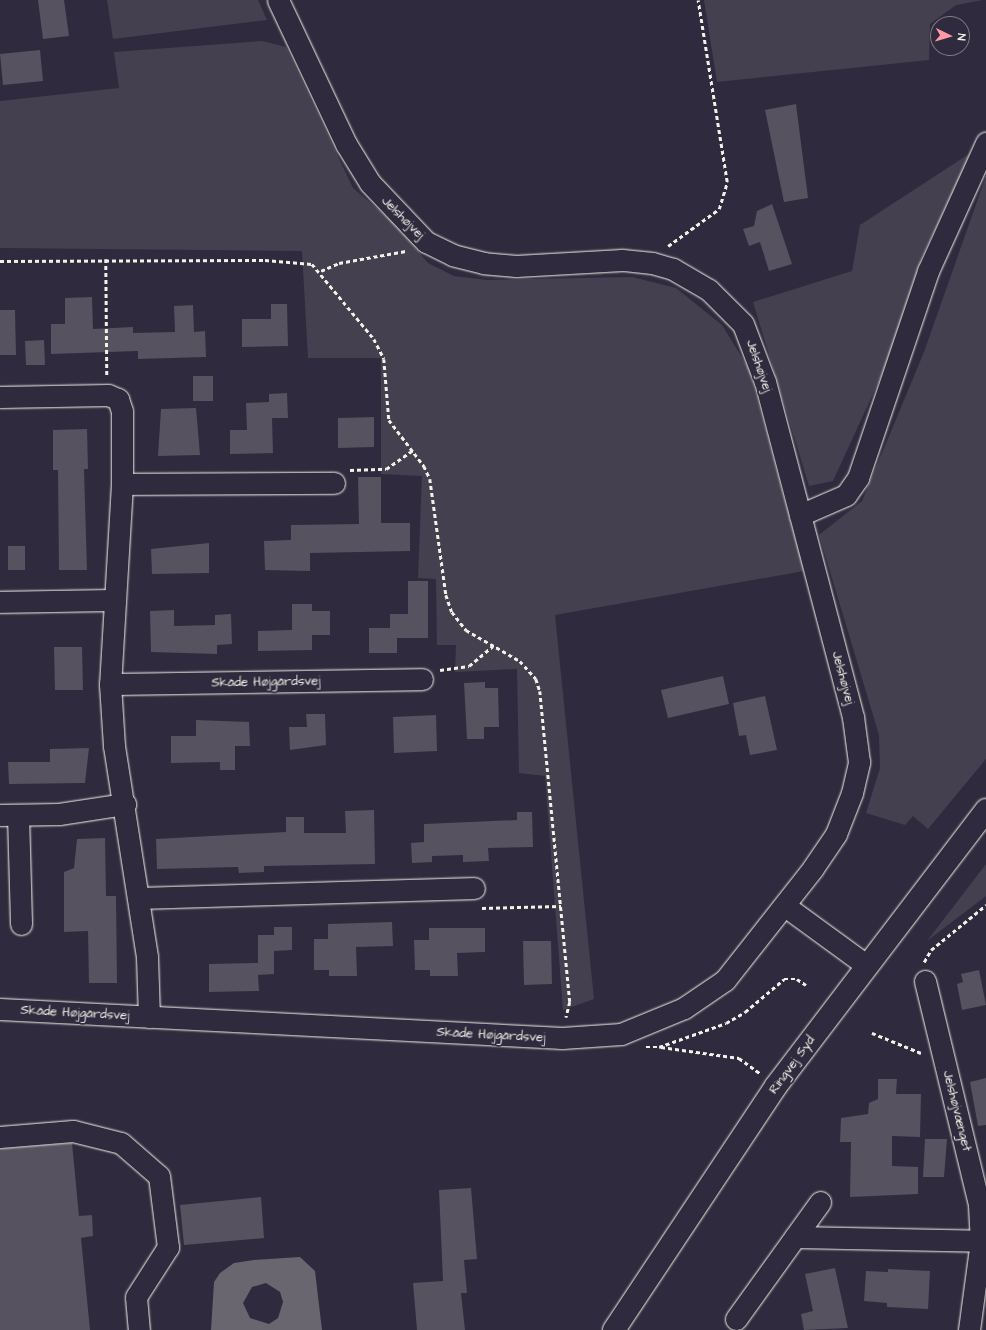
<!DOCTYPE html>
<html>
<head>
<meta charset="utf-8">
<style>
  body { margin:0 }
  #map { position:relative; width:986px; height:1330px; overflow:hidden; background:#2f2a3d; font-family:"Architects Daughter",sans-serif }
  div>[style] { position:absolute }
  .green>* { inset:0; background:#454050 }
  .water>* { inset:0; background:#6a6670 }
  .building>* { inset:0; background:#56525f }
  .path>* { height:2.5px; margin-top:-1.25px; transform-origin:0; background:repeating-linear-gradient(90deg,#f4f1e8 0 4px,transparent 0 7px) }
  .roads { filter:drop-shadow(0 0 1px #f4f1e8) drop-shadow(0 0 1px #f4f1e8) }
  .minor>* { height:21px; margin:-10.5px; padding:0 10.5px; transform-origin:10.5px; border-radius:10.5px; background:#2f2a3d }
  .major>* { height:22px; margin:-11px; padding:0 11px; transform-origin:11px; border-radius:11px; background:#2f2a3d }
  span { translate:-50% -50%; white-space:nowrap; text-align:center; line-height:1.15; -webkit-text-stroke:3.5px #2f2a3d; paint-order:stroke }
  .street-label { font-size:13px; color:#f4f1e8 }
  .north { position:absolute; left:930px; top:16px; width:40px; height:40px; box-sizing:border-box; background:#2f2a3d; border:1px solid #7e7a81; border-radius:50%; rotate:95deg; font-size:11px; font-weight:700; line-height:16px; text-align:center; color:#f4f1e8 }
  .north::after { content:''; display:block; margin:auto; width:14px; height:18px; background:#ff9aa2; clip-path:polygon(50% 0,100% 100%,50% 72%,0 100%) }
</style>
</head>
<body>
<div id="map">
  <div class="green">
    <div style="clip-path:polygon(107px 0,258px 0,267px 20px,113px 39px)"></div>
    <div style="clip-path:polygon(704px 0,983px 0,956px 5px,930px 24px,929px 60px,717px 82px)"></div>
    <div style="clip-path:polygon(262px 41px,286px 47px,353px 188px,394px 223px,428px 263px,454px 276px,487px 280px,632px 277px,676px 288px,722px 325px,749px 369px,804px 571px,555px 615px,594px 999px,563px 1010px,545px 776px,519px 773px,517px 669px,455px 672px,456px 645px,437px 645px,436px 579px,418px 578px,422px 476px,381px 474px,381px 358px,308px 358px,302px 251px,0 248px,0 101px,119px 88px,114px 52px)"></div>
    <div style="clip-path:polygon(972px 152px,922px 256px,884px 370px,833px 481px,809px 486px,753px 302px,852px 271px,860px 225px)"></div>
    <div style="clip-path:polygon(986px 176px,986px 759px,928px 829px,913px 816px,905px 825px,866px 813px,880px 768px,879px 735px,819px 535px,862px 501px,924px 352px)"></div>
    <div style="clip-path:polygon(986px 864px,986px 896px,927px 941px)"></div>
  </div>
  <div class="water">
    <div style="clip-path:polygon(evenodd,300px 1257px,315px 1271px,322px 1330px,211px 1330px,214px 1282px,220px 1273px,234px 1263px,254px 1260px,300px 1257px,266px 1283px,280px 1292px,283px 1302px,278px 1318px,269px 1324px,250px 1318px,243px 1303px,252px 1287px,266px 1283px)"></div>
  </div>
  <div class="building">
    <div style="clip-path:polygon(38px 0,64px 0,69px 36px,43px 39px)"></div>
    <div style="clip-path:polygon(40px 50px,43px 81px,3px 85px,0 54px)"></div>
    <div style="clip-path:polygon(796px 104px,808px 198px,784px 202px,765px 110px)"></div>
    <div style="clip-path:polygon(772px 204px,792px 264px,769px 271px,760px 242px,749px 246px,743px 229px,754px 226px,757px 211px)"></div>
    <div style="clip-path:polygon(92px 297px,93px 329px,133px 327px,133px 333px,175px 332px,174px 306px,193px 305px,194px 332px,205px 331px,206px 357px,138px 359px,138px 351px,51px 354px,51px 324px,65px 324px,65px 298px)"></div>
    <div style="clip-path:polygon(271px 304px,287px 304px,288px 346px,242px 347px,242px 319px,271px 319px)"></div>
    <div style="clip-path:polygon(0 310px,15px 310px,16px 355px,0 355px)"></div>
    <div style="clip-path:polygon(44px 340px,45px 365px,26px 365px,25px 341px)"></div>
    <div style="clip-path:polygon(193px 376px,213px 376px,213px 401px,193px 401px)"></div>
    <div style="clip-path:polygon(287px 393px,288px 418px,272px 418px,273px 453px,230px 454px,230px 430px,247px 430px,246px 403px,269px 402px,269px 394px)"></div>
    <div style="clip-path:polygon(196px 408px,200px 455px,158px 456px,161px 409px)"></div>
    <div style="clip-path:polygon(374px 417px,374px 447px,338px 448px,338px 418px)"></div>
    <div style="clip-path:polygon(87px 429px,88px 469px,84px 469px,87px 570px,59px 570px,58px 470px,53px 470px,53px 430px)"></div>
    <div style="clip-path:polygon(358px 477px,381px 477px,381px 523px,410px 523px,410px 551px,310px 553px,310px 571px,265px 570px,264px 541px,291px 540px,291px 525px,359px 524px)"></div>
    <div style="clip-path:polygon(209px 543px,209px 573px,152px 574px,151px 549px)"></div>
    <div style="clip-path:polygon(8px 546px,25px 546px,25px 570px,8px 570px)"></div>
    <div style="clip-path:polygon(408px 581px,428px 581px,428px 638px,397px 638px,397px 653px,369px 653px,369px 628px,390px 628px,390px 614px,408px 614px)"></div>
    <div style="clip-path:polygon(292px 604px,312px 604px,312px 611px,330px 611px,330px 635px,312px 635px,312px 650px,258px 651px,258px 631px,292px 630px)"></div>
    <div style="clip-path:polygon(174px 610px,174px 626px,215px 625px,215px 615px,231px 614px,232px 644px,217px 645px,217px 654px,151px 652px,150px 611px)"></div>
    <div style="clip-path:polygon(54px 647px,82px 647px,83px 690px,55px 690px)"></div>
    <div style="clip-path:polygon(723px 676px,729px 704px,668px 718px,661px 690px)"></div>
    <div style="clip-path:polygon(485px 682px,485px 688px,498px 688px,499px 727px,484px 727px,484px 739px,467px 739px,464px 683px)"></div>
    <div style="clip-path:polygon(765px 696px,777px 750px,750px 755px,746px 735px,739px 736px,733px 703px)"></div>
    <div style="clip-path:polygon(306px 714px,325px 714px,326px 745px,290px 750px,289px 727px,307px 727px)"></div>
    <div style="clip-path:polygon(436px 715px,437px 751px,394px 753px,393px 717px)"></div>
    <div style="clip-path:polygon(196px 720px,249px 722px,250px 746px,235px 746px,235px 770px,220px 770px,220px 762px,171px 763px,171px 736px,196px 736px)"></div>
    <div style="clip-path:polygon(89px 748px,85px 783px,9px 784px,8px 762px,50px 762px,50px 749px)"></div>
    <div style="clip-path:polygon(374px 810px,375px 864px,264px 866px,264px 872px,239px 873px,238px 867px,157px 869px,156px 839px,286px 832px,286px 817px,304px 817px,304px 833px,346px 833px,345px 811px)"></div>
    <div style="clip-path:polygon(517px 812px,532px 812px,533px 847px,488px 848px,489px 861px,463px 862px,463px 855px,432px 856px,432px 862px,412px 863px,411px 843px,424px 842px,424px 824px,517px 820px)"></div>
    <div style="clip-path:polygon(105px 838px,106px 896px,116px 896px,117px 983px,89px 983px,88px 931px,64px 932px,64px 872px,74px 868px,77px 839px)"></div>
    <div style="clip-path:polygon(392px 922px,393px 946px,356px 947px,357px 976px,329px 976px,329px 970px,314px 970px,314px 939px,328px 939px,328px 924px)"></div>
    <div style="clip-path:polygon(274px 927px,292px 927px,292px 950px,274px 951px,274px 974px,258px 975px,259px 991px,209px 992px,209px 964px,258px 963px,258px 935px,274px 935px)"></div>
    <div style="clip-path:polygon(429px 928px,485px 928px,485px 952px,457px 953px,458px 976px,430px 976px,430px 970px,415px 970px,414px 940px,429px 940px)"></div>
    <div style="clip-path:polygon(523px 941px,551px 941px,552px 984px,524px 985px)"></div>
    <div style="clip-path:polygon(979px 970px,986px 1005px,962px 1010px,957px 984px,963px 982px,961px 974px)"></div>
    <div style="clip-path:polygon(986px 1078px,986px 1125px,978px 1126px,970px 1082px)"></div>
    <div style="clip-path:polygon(878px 1079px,897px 1079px,896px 1094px,921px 1094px,920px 1137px,892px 1136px,892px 1166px,918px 1167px,918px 1194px,850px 1197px,851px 1142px,840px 1142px,841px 1118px,868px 1114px,869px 1103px,878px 1099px)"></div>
    <div style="clip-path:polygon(925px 1139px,947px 1139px,944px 1177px,923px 1177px)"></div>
    <div style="clip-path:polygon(72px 1143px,79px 1216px,92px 1215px,93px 1236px,81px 1238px,90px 1330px,0 1330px,0 1149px)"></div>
    <div style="clip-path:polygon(471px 1188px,477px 1259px,464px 1260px,467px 1293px,461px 1293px,465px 1330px,417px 1330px,413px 1283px,443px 1281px,439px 1190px)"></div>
    <div style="clip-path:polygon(261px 1197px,264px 1238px,184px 1245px,180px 1205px)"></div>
    <div style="clip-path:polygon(835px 1268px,848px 1328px,804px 1330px,801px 1314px,813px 1311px,805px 1274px)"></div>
    <div style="clip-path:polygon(888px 1269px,930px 1271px,928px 1309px,887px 1307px,887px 1303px,864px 1301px,866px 1271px,888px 1272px)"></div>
  </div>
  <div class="path">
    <div style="left:668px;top:246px;width:63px;rotate:-36deg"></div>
    <div style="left:719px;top:209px;width:28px;rotate:-73deg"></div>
    <div style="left:727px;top:182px;width:184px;rotate:-99.1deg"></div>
    <div style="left:106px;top:259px;width:116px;rotate:89.5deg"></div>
    <div style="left:0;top:261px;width:265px;rotate:-0.2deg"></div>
    <div style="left:265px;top:260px;width:47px;rotate:4.9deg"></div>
    <div style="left:312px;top:264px;width:97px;rotate:50.4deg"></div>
    <div style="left:374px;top:339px;width:22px;rotate:63deg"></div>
    <div style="left:384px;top:359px;width:61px;rotate:85.3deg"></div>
    <div style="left:389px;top:420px;width:58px;rotate:52.7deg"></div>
    <div style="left:424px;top:466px;width:14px;rotate:65deg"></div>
    <div style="left:430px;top:479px;width:117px;rotate:82.1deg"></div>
    <div style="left:446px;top:595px;width:18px;rotate:71deg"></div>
    <div style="left:452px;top:612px;width:23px;rotate:52deg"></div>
    <div style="left:466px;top:630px;width:62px;rotate:29.9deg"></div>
    <div style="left:520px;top:661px;width:24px;rotate:48deg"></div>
    <div style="left:536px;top:679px;width:13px;rotate:72deg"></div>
    <div style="left:540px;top:691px;width:312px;rotate:84.5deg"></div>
    <div style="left:570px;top:1002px;width:16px;rotate:104deg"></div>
    <div style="left:321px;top:271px;width:20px;rotate:-24deg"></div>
    <div style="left:339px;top:263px;width:68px;rotate:-10.2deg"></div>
    <div style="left:350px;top:470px;width:36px;rotate:-2deg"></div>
    <div style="left:386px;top:469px;width:33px;rotate:-35deg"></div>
    <div style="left:440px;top:670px;width:29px;rotate:-8deg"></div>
    <div style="left:469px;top:666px;width:31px;rotate:-40deg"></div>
    <div style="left:482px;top:908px;width:79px;rotate:-1.5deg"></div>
    <div style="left:924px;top:962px;width:14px;rotate:-60deg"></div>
    <div style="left:931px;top:950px;width:71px;rotate:-39.3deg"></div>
    <div style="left:872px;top:1033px;width:53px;rotate:22.2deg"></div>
    <div style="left:646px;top:1047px;width:13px"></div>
    <div style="left:659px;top:1047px;width:71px;rotate:-19.7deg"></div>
    <div style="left:726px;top:1023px;width:22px;rotate:-30deg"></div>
    <div style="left:745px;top:1012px;width:51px;rotate:-40.2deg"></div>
    <div style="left:784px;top:979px;width:13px"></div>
    <div style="left:797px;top:979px;width:11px;rotate:34deg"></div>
    <div style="left:661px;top:1047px;width:79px;rotate:8deg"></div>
    <div style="left:739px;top:1058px;width:26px;rotate:36deg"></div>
  </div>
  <div class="roads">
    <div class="minor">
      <div style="left:0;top:397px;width:108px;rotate:-1.1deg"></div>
      <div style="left:108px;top:395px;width:11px;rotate:22deg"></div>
      <div style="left:118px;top:399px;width:13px;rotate:72deg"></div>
      <div style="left:122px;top:411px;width:73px;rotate:90deg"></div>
      <div style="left:122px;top:484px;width:200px;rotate:93.4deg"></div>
      <div style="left:110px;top:684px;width:62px;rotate:86.3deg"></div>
      <div style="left:114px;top:746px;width:214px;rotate:81.1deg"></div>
      <div style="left:147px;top:957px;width:60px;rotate:88.1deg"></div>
      <div style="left:122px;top:484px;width:212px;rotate:-0.3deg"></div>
      <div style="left:800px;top:515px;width:50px;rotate:-23.5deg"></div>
      <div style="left:846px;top:495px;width:21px;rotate:-55deg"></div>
      <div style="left:858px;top:478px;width:219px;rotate:-71.3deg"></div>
      <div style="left:928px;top:271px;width:141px;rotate:-65.6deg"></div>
      <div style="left:0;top:602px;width:115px;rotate:-1deg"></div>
      <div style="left:110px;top:684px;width:312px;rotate:-0.9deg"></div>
      <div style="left:0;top:815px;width:59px;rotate:-1deg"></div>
      <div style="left:59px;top:814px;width:67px;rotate:-8.6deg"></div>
      <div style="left:18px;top:815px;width:109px;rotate:88.4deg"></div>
      <div style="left:140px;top:898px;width:334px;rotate:-1.7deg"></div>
      <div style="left:785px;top:906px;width:100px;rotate:36.1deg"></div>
      <div style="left:925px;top:981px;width:230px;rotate:76.4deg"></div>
      <div style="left:979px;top:1205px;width:36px;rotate:87deg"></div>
      <div style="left:981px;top:1241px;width:90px;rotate:97.7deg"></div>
      <div style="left:0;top:1009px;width:563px;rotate:2.95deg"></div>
      <div style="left:562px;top:1038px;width:59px;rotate:-3.9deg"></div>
      <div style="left:621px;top:1034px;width:68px;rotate:-22.4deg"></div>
      <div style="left:684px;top:1008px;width:50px;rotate:-34.3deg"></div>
      <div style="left:725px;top:980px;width:142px;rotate:-51.8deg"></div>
      <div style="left:813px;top:868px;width:41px;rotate:-55.9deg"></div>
      <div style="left:836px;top:834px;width:44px;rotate:-68.7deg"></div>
      <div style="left:852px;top:793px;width:32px;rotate:-77deg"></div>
      <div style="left:859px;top:762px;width:45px;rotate:-97.6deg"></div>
      <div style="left:853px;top:717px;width:346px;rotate:-104.7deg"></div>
      <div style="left:765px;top:382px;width:62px;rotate:-110.8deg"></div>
      <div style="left:743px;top:324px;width:48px;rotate:-135deg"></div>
      <div style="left:709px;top:290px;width:42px;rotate:-149.7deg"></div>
      <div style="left:673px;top:269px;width:22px;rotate:-164deg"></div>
      <div style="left:652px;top:263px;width:30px;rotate:-174deg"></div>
      <div style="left:622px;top:260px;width:106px;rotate:176.8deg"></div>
      <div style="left:516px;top:266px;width:32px;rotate:-175deg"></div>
      <div style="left:484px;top:263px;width:32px;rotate:-166deg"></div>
      <div style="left:453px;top:255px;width:30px;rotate:-154deg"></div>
      <div style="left:426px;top:242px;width:81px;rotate:-133.5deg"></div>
      <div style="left:370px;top:183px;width:46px;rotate:-121.6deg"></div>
      <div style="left:346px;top:144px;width:159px;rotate:-115.3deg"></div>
      <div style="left:0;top:1137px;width:73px;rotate:-4.7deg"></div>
      <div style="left:73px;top:1131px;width:49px;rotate:14deg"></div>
      <div style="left:121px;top:1143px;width:50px;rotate:41deg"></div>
      <div style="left:159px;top:1176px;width:72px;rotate:82.8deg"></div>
      <div style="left:168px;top:1247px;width:59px;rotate:122.6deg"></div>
      <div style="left:136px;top:1297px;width:33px;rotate:85deg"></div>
      <div style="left:795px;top:1237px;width:186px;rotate:1.2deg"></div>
      <div style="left:736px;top:1319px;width:144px;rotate:-54.3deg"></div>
    </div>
    <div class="major">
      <div style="left:614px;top:1330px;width:293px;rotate:-56.4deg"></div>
      <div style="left:776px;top:1086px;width:347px;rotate:-52.7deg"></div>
    </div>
  </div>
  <div class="street-label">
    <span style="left:403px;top:218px;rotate:45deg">Jelshøjvej</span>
    <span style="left:759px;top:366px;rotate:71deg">Jelshøjvej</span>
    <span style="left:843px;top:678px;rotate:75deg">Jelshøjvej</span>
    <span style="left:266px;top:682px;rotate:-1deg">Skåde Højgårdsvej</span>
    <span style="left:75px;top:1013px;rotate:3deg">Skåde Højgårdsvej</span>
    <span style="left:491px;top:1035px;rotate:3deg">Skåde Højgårdsvej</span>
    <span style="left:792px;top:1065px;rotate:-54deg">Ringvej Syd</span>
    <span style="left:957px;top:1111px;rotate:76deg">Jelshøjvænget</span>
  </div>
  <div class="north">N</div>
</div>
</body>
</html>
